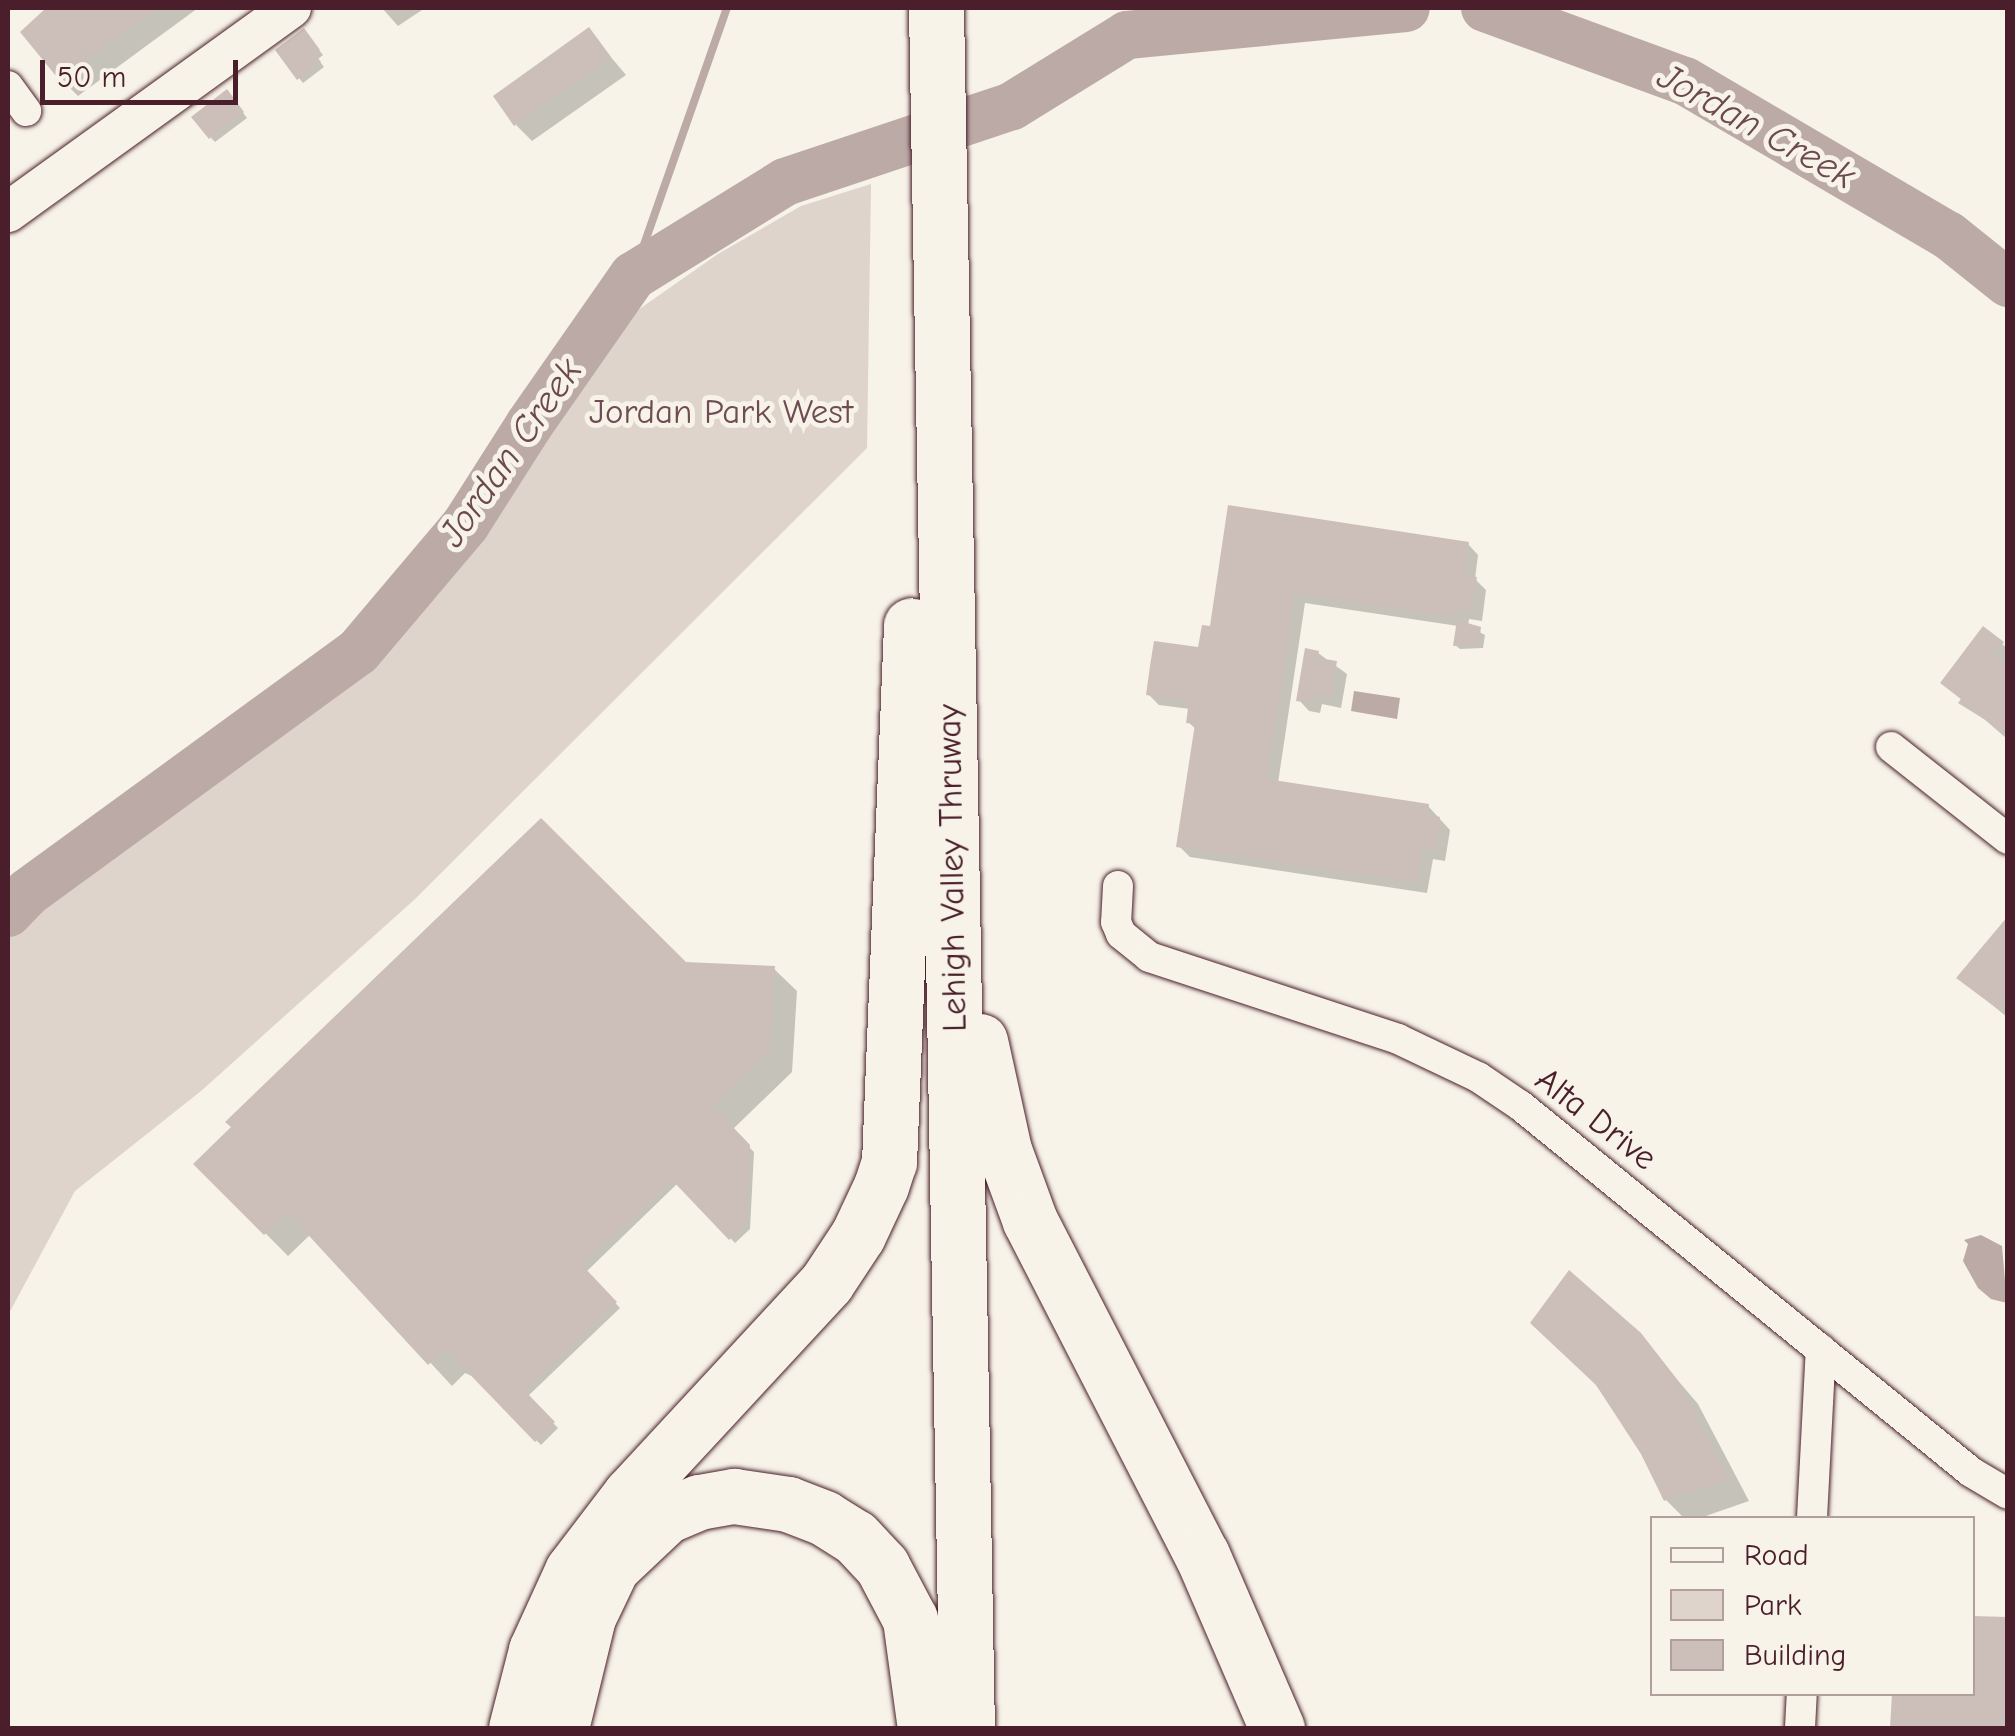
<!DOCTYPE html>
<html>
<head>
<meta charset="utf-8">
<style>
  body { margin:0 }
  #map { position:relative; width:2015px; height:1736px; overflow:hidden; background:#f7f3e8; font-family:"Comic Neue",sans-serif }
  div>[style] { position:absolute }
  .green>* { inset:0; background:#ded4cc }
  .water>* { inset:0; background:#bcaaa7 }
  .shadow>* { inset:0; background:#0003 }
  .stream>* { height:8px; margin:-4px; padding:0 4px; transform-origin:4px; border-radius:4px; background:#bcaaa7 }
  .river>* { height:48px; margin:-24px; padding:0 24px; transform-origin:24px; border-radius:24px; background:#bcaaa7 }
  .building>* { inset:0; background:#ccbfb9 }
  .roads { filter:drop-shadow(0 0 2px #4a1f2b) drop-shadow(0 0 2px #4a1f2b) }
  .minor>* { height:30px; margin:-15px; padding:0 15px; transform-origin:15px; border-radius:15px; background:#f7f3e8 }
  .tertiary>* { height:40px; margin:-20px; padding:0 20px; transform-origin:20px; border-radius:20px; background:#f7f3e8 }
  .motorway>* { height:55px; margin:-27.5px; padding:0 27.5px; transform-origin:27.5px; border-radius:27.5px; background:#f7f3e8 }
  span { translate:-50% -50%; white-space:nowrap; text-align:center; line-height:1.15; -webkit-text-stroke:10px #f7f3e8; paint-order:stroke }
  .park-label { font-size:35px; color:#6f4c53 }
  .street-label { font-size:35px; color:#4a1f2b }
  .water-label { font-size:38px; color:#6c4950; font-style:italic }
  .frame { position:absolute; inset:0; border:10px solid #4a1f2b; pointer-events:none }
  .legend { position:absolute; left:1650px; top:1516px; width:325px; height:180px; box-sizing:border-box; background:#f7f3e8; border:2px solid #b29e9c; margin:0; padding:12px 18px; list-style:none; font-size:30px; color:#4a1f2b }
  .legend li { display:flex; align-items:center; gap:20px; height:50px }
  .legend b { width:50px; border:2px solid #b29e9c }
  .scale { position:absolute; left:40px; top:60px; width:198px; height:45px; box-sizing:border-box; border:5px solid #4a1f2b; border-top:0; padding-left:12px; font-size:30px; line-height:35px; white-space:nowrap; color:#4a1f2b; -webkit-text-stroke:8px #f7f3e8; paint-order:stroke }
</style>
</head>
<body>
<div id="map">
  <div class="green">
    <div style="clip-path:polygon(871px 184px,867px 448px,414px 900px,201px 1091px,75px 1191px,8px 1315px,8px 935px,88px 866px,260px 745px,362px 666px,452px 563px,576px 383px,638px 310px,718px 254px,801px 206px)"></div>
  </div>
  <div class="water">
    <div style="clip-path:polygon(1354px 691px,1400px 698px,1397px 719px,1351px 711px)"></div>
    <div style="clip-path:polygon(1981px 1235px,2002px 1246px,2007px 1303px,1991px 1299px,1978px 1288px,1963px 1261px,1968px 1244px,1964px 1240px)"></div>
  </div>
  <div class="shadow">
    <div style="clip-path:polygon(56px 8px,198px 8px,78px 96px,61px 79px,32px 21px)"></div>
    <div style="clip-path:polygon(382px 8px,425px 8px,398px 26px)"></div>
    <div style="clip-path:polygon(589px 31px,626px 75px,532px 141px,516px 125px)"></div>
    <div style="clip-path:polygon(308px 36px,323px 55px,318px 59px,324px 67px,303px 83px,299px 78px)"></div>
    <div style="clip-path:polygon(231px 97px,247px 118px,215px 142px,211px 138px)"></div>
    <div style="clip-path:polygon(1230px 508px,1468px 544px,1478px 555px,1475px 579px,1486px 590px,1482px 621px,1469px 619px,1468px 626px,1485px 635px,1483px 648px,1460px 649px,1455px 645px,1458px 626px,1305px 603px,1278px 783px,1428px 806px,1450px 830px,1445px 861px,1433px 859px,1427px 893px,1190px 857px,1179px 846px,1197px 730px,1188px 722px,1190px 709px,1159px 705px,1148px 694px,1200px 650px,1212px 629px)"></div>
    <div style="clip-path:polygon(2002px 644px,2008px 649px,2006px 738px,1954px 693px)"></div>
    <div style="clip-path:polygon(1318px 653px,1347px 674px,1341px 708px,1322px 704px,1320px 713px,1309px 711px,1299px 700px)"></div>
    <div style="clip-path:polygon(2008px 920px,2008px 1018px,1960px 978px)"></div>
    <div style="clip-path:polygon(685px 965px,774px 969px,797px 991px,792px 1072px,732px 1130px,754px 1152px,750px 1229px,735px 1243px,678px 1183px,586px 1272px,620px 1308px,527px 1397px,558px 1428px,541px 1445px,476px 1378px,465px 1373px,452px 1386px,311px 1234px,288px 1256px,197px 1164px)"></div>
    <div style="clip-path:polygon(1639px 1335px,1698px 1404px,1749px 1501px,1700px 1518px,1684px 1518px,1666px 1500px,1622px 1418px,1578px 1362px)"></div>
    <div style="clip-path:polygon(2008px 1620px,2008px 1728px,1893px 1728px,1894px 1694px,1972px 1694px)"></div>
  </div>
  <div class="stream">
    <div style="left:633px;top:276px;width:284px;rotate:-70.7deg"></div>
  </div>
  <div class="river">
    <div style="left:1485px;top:8px;width:213px;rotate:20.1deg"></div>
    <div style="left:1685px;top:81px;width:305px;rotate:30.4deg"></div>
    <div style="left:1948px;top:235px;width:77px;rotate:38.7deg"></div>
    <div style="left:8px;top:913px;width:28px;rotate:-46deg"></div>
    <div style="left:27px;top:893px;width:409px;rotate:-36.1deg"></div>
    <div style="left:358px;top:652px;width:167px;rotate:-49.8deg"></div>
    <div style="left:466px;top:524px;width:117px;rotate:-57.5deg"></div>
    <div style="left:529px;top:425px;width:182px;rotate:-55.1deg"></div>
    <div style="left:633px;top:276px;width:179px;rotate:-31.7deg"></div>
    <div style="left:785px;top:182px;width:239px;rotate:-18.5deg"></div>
    <div style="left:1012px;top:106px;width:135px;rotate:-31.7deg"></div>
    <div style="left:1127px;top:35px;width:280px;rotate:-5.5deg"></div>
  </div>
  <div class="building">
    <div style="clip-path:polygon(46px 8px,156px 8px,60px 81px,20px 32px)"></div>
    <div style="clip-path:polygon(589px 27px,611px 57px,514px 126px,493px 96px)"></div>
    <div style="clip-path:polygon(304px 28px,320px 50px,315px 54px,321px 62px,297px 80px,275px 50px)"></div>
    <div style="clip-path:polygon(227px 89px,244px 112px,209px 139px,191px 117px)"></div>
    <div style="clip-path:polygon(1228px 505px,1469px 542px,1464px 575px,1477px 577px,1471px 612px,1459px 609px,1457px 618px,1295px 593px,1267px 779px,1429px 804px,1428px 815px,1440px 817px,1435px 851px,1422px 849px,1417px 883px,1176px 847px,1195px 724px,1186px 723px,1189px 701px,1146px 695px,1150px 666px,1154px 641px,1198px 647px,1202px 625px,1210px 626px)"></div>
    <div style="clip-path:polygon(1457px 620px,1481px 627px,1479px 644px,1453px 646px)"></div>
    <div style="clip-path:polygon(1983px 626px,2004px 642px,1994px 656px,2008px 666px,2008px 734px,1958px 703px,1961px 699px,1940px 683px)"></div>
    <div style="clip-path:polygon(1305px 648px,1319px 651px,1318px 658px,1337px 661px,1331px 698px,1312px 695px,1310px 703px,1296px 701px)"></div>
    <div style="clip-path:polygon(541px 818px,686px 962px,775px 966px,770px 1049px,713px 1106px,750px 1145px,746px 1224px,729px 1240px,672px 1180px,582px 1265px,617px 1302px,525px 1391px,555px 1422px,535px 1442px,453px 1357px,441px 1352px,428px 1365px,288px 1213px,264px 1235px,193px 1164px,231px 1127px,225px 1122px)"></div>
    <div style="clip-path:polygon(2008px 916px,2008px 999px,1999px 1010px,1956px 978px)"></div>
    <div style="clip-path:polygon(1569px 1270px,1641px 1333px,1676px 1378px,1729px 1479px,1664px 1501px,1641px 1454px,1596px 1385px,1530px 1323px)"></div>
    <div style="clip-path:polygon(1972px 1616px,2008px 1617px,2008px 1728px,1890px 1728px,1892px 1694px,1972px 1694px)"></div>
  </div>
  <div class="roads">
    <div class="minor">
      <div style="left:8px;top:86px;width:31px;rotate:54deg"></div>
      <div style="left:1891px;top:747px;width:149px;rotate:38.2deg"></div>
      <div style="left:1118px;top:886px;width:36px;rotate:93deg"></div>
      <div style="left:1116px;top:922px;width:13px;rotate:67deg"></div>
      <div style="left:1121px;top:934px;width:36px;rotate:39deg"></div>
      <div style="left:1149px;top:957px;width:262px;rotate:18.2deg"></div>
      <div style="left:1398px;top:1039px;width:89px;rotate:25.4deg"></div>
      <div style="left:1478px;top:1077px;width:52px;rotate:34deg"></div>
      <div style="left:1521px;top:1106px;width:580px;rotate:39.12deg"></div>
      <div style="left:1971px;top:1472px;width:43px;rotate:30.7deg"></div>
      <div style="left:1812px;top:1518px;width:169px;rotate:-87deg"></div>
      <div style="left:1800px;top:1728px;width:34px;rotate:-87deg"></div>
    </div>
    <div class="tertiary">
      <div style="left:8px;top:212px;width:349px;rotate:-35.8deg"></div>
    </div>
    <div class="motorway">
      <div style="left:936px;top:8px;width:1720px;rotate:88.97deg"></div>
      <div style="left:980px;top:1041px;width:112px;rotate:77.6deg"></div>
      <div style="left:1004px;top:1150px;width:76px;rotate:69.9deg"></div>
      <div style="left:1030px;top:1221px;width:376px;rotate:62.8deg"></div>
      <div style="left:1202px;top:1555px;width:189px;rotate:66.6deg"></div>
      <div style="left:516px;top:1728px;width:81px;rotate:-75.6deg"></div>
      <div style="left:536px;top:1650px;width:87px;rotate:-65.5deg"></div>
      <div style="left:572px;top:1571px;width:96px;rotate:-52.7deg"></div>
      <div style="left:630px;top:1495px;width:290px;rotate:-47.2deg"></div>
      <div style="left:827px;top:1282px;width:56px;rotate:-56.6deg"></div>
      <div style="left:858px;top:1235px;width:54px;rotate:-64.9deg"></div>
      <div style="left:881px;top:1186px;width:25px;rotate:-72deg"></div>
      <div style="left:889px;top:1162px;width:537px;rotate:-87.65deg"></div>
      <div style="left:561px;top:1728px;width:114px;rotate:-76.3deg"></div>
      <div style="left:588px;top:1617px;width:55px;rotate:-64.4deg"></div>
      <div style="left:612px;top:1567px;width:74px;rotate:-43.4deg"></div>
      <div style="left:666px;top:1516px;width:36px;rotate:-23deg"></div>
      <div style="left:699px;top:1502px;width:36px;rotate:-10deg"></div>
      <div style="left:734px;top:1496px;width:55px;rotate:8.4deg"></div>
      <div style="left:788px;top:1504px;width:39px;rotate:21deg"></div>
      <div style="left:824px;top:1518px;width:36px;rotate:32deg"></div>
      <div style="left:855px;top:1537px;width:40px;rotate:47deg"></div>
      <div style="left:882px;top:1566px;width:60px;rotate:62.2deg"></div>
      <div style="left:910px;top:1619px;width:110px;rotate:82.2deg"></div>
    </div>
  </div>
  <div class="park-label">
    <span style="left:721px;top:412px">Jordan Park West</span>
  </div>
  <div class="street-label">
    <span style="left:952px;top:868px;rotate:-91deg">Lehigh Valley Thruway</span>
    <span style="left:1596px;top:1119px;rotate:38deg">Alta Drive</span>
  </div>
  <div class="water-label">
    <span style="left:1756px;top:127px;rotate:29deg">Jordan Creek</span>
    <span style="left:511px;top:453px;rotate:-55deg">Jordan Creek</span>
  </div>
  <div class="frame"></div>
  <ul class="legend">
  <li><b style="height:12px;background:#f7f3e8"></b>Road</li>
  <li><b style="height:28px;background:#ded4cc"></b>Park</li>
  <li><b style="height:28px;background:#ccbfb9"></b>Building</li>
  </ul>
  <div class="scale">50 m</div>
</div>
</body>
</html>
